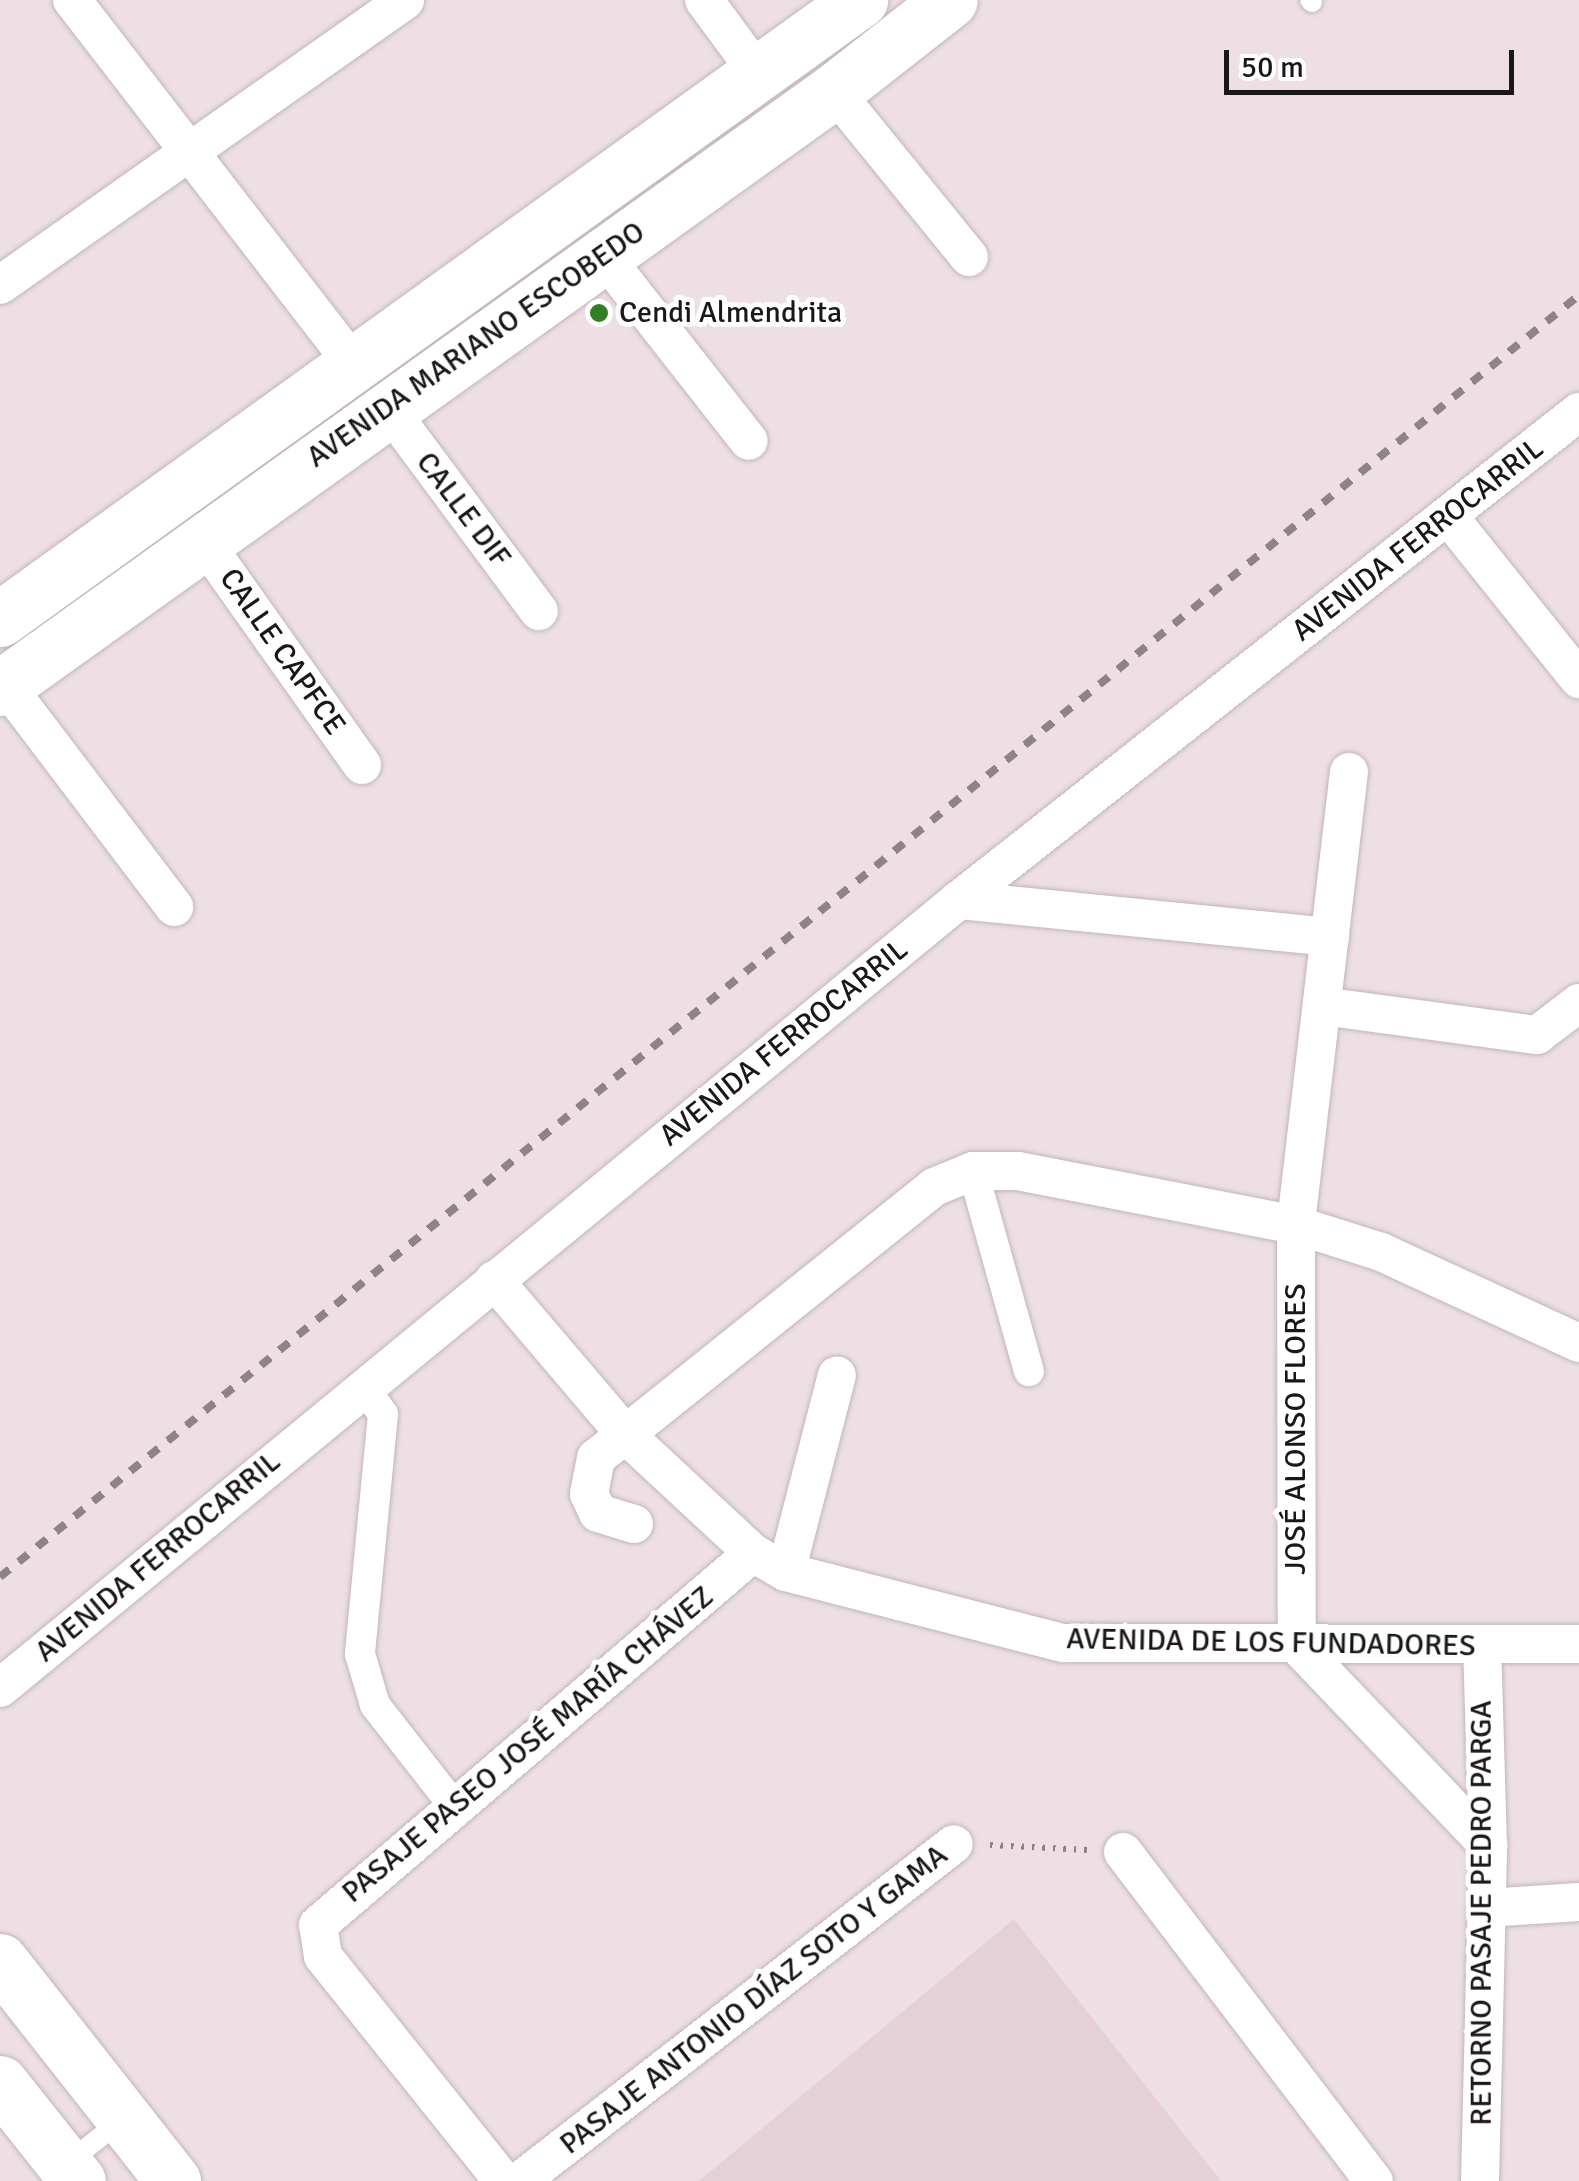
<!DOCTYPE html>
<html>
<head>
<meta charset="utf-8">
<style>
  body { margin:0 }
  #map { position:relative; width:1579px; height:2181px; overflow:hidden; background:#eddfe4; font-family:Signika,sans-serif }
  div>[style] { position:absolute }
  .built>* { inset:0; background:#e5d0d8 }
  .path>* { height:6px; margin-top:-3px; transform-origin:0; background:repeating-linear-gradient(90deg,#8b8185 0 2.5px,transparent 0 10.5px) }
  .roads { filter:drop-shadow(0 0 2px #c2b5bb) drop-shadow(0 0 2px #c2b5bb) }
  .service>* { height:20px; margin:-10px; padding:0 10px; transform-origin:10px; border-radius:10px; background:#fff }
  .pedestrian>* { height:30px; margin:-15px; padding:0 15px; transform-origin:15px; border-radius:15px; background:#fff }
  .minor>* { height:38px; margin:-19px; padding:0 19px; transform-origin:19px; border-radius:19px; background:#fff }
  .secondary>* { height:55px; margin:-27.5px; padding:0 27.5px; transform-origin:27.5px; border-radius:27.5px; background:#fff }
  .primary>* { height:55px; margin:-27.5px; padding:0 27.5px; transform-origin:27.5px; border-radius:27.5px; background:#fff }
  .rail>* { height:8px; margin-top:-4px; transform-origin:0; background:repeating-linear-gradient(90deg,#8e8488 0 12px,transparent 0 24px) }
  .dots>* { width:28px; height:28px; translate:-50% -50%; box-sizing:border-box; border:5px solid #fff; border-radius:50% }
  span { translate:-50% -50%; white-space:nowrap; text-align:center; line-height:1.15; -webkit-text-stroke:10px #fff; paint-order:stroke }
  .poi-label { font-size:30px; color:#1b1618 }
  .left { translate:0 -50%; text-align:left }
  .street-label { font-size:30px; color:#1b1618 }
  .scale { position:absolute; left:1224px; top:50px; width:290px; height:45px; box-sizing:border-box; border:5px solid #1b1618; border-top:0; padding-left:12px; font-size:30px; line-height:35px; white-space:nowrap; color:#1b1618; -webkit-text-stroke:8px #fff; paint-order:stroke }
</style>
</head>
<body>
<div id="map">
  <div class="built">
    <div style="clip-path:polygon(1014px 1919px,1221px 2181px,699px 2181px)"></div>
  </div>
  <div class="path">
    <div style="left:990px;top:1845px;width:97px;rotate:3deg"></div>
  </div>
  <div class="roads">
    <div class="service">
      <div style="left:1310px;top:0;width:3px;rotate:45deg"></div>
      <div style="left:66px;top:2164px;width:71px;rotate:-38.2deg"></div>
    </div>
    <div class="pedestrian">
      <div style="left:973px;top:1171px;width:208px;rotate:74.4deg"></div>
      <div style="left:364px;top:1387px;width:33px;rotate:55deg"></div>
      <div style="left:383px;top:1414px;width:241px;rotate:95.5deg"></div>
      <div style="left:360px;top:1654px;width:53px;rotate:73.6deg"></div>
      <div style="left:375px;top:1705px;width:133px;rotate:52deg"></div>
    </div>
    <div class="minor">
      <div style="left:72px;top:0;width:461px;rotate:52.3deg"></div>
      <div style="left:704px;top:0;width:89px;rotate:53.6deg"></div>
      <div style="left:834px;top:91px;width:214px;rotate:50.9deg"></div>
      <div style="left:603px;top:255px;width:236px;rotate:51.9deg"></div>
      <div style="left:0;top:285px;width:495px;rotate:-35.1deg"></div>
      <div style="left:388px;top:408px;width:253px;rotate:53.4deg"></div>
      <div style="left:1449px;top:517px;width:208px;rotate:51.3deg"></div>
      <div style="left:202px;top:539px;width:277px;rotate:54.7deg"></div>
      <div style="left:5px;top:684px;width:280px;rotate:52.8deg"></div>
      <div style="left:1349px;top:772px;width:456px;rotate:96.7deg"></div>
      <div style="left:1296px;top:1225px;width:420px;rotate:89.9deg"></div>
      <div style="left:1297px;top:1645px;width:277px;rotate:46.3deg"></div>
      <div style="left:959px;top:900px;width:373px;rotate:5.7deg"></div>
      <div style="left:1322px;top:1006px;width:217px;rotate:7.7deg"></div>
      <div style="left:1537px;top:1035px;width:53px;rotate:-37.3deg"></div>
      <div style="left:494px;top:1280px;width:205px;rotate:49.6deg"></div>
      <div style="left:627px;top:1436px;width:172px;rotate:42.9deg"></div>
      <div style="left:753px;top:1553px;width:38px;rotate:30deg"></div>
      <div style="left:786px;top:1572px;width:286px;rotate:14.4deg"></div>
      <div style="left:1063px;top:1643px;width:516px;rotate:0.11deg"></div>
      <div style="left:634px;top:1524px;width:38px;rotate:-163deg"></div>
      <div style="left:598px;top:1513px;width:21px;rotate:-115deg"></div>
      <div style="left:589px;top:1494px;width:37px;rotate:-79deg"></div>
      <div style="left:596px;top:1458px;width:433px;rotate:-38.7deg"></div>
      <div style="left:934px;top:1187px;width:42px;rotate:-22.3deg"></div>
      <div style="left:973px;top:1171px;width:45px"></div>
      <div style="left:1018px;top:1171px;width:283px;rotate:11deg"></div>
      <div style="left:1296px;top:1225px;width:89px;rotate:17.6deg"></div>
      <div style="left:1381px;top:1252px;width:218px;rotate:24.7deg"></div>
      <div style="left:786px;top:1572px;width:203px;rotate:-75.5deg"></div>
      <div style="left:0;top:1688px;width:1241px;rotate:-39.41deg"></div>
      <div style="left:959px;top:900px;width:789px;rotate:-38.21deg"></div>
      <div style="left:1123px;top:1852px;width:414px;rotate:52.7deg"></div>
      <div style="left:1486px;top:1908px;width:93px;rotate:-3.7deg"></div>
      <div style="left:503px;top:2181px;width:288px;rotate:-128.7deg"></div>
      <div style="left:323px;top:1956px;width:31px;rotate:-99deg"></div>
      <div style="left:318px;top:1925px;width:572px;rotate:-40.54deg"></div>
      <div style="left:520px;top:2181px;width:549px;rotate:-37.83deg"></div>
      <div style="left:1480px;top:2181px;width:336px;rotate:-88.6deg"></div>
      <div style="left:1488px;top:1845px;width:199px;rotate:-91.7deg"></div>
    </div>
    <div class="secondary">
      <div style="left:0;top:1961px;width:280px;rotate:51.8deg"></div>
      <div style="left:0;top:2083px;width:125px;rotate:51.5deg"></div>
    </div>
    <div class="primary">
      <div style="left:0;top:619px;width:1060px;rotate:-35.75deg"></div>
      <div style="left:0;top:688px;width:1026px;rotate:-35.6deg"></div>
      <div style="left:834px;top:91px;width:147px;rotate:-38.1deg"></div>
    </div>
  </div>
  <div class="rail">
    <div style="left:0;top:1577px;width:2034px;rotate:-39.07deg"></div>
  </div>
  <div class="dots">
    <div style="left:599px;top:313px;background:#327e26"></div>
  </div>
  <div class="poi-label">
    <span class="left" style="left:619px;top:313px">Cendi Almendrita</span>
  </div>
  <div class="street-label">
    <span style="left:476px;top:345px;rotate:-35deg">AVENIDA MARIANO ESCOBEDO</span>
    <span style="left:463px;top:510px;rotate:53deg">CALLE DIF</span>
    <span style="left:1418px;top:540px;rotate:-38deg">AVENIDA FERROCARRIL</span>
    <span style="left:282px;top:652px;rotate:55deg">CALLE CAPFCE</span>
    <span style="left:784px;top:1043px;rotate:-39deg">AVENIDA FERROCARRIL</span>
    <span style="left:1296px;top:1429px;rotate:-90deg">JOSÉ ALONSO FLORES</span>
    <span style="left:158px;top:1557px;rotate:-40deg">AVENIDA FERROCARRIL</span>
    <span style="left:1271px;top:1643px;rotate:1deg">AVENIDA DE LOS FUNDADORES</span>
    <span style="left:528px;top:1745px;rotate:-40deg">PASAJE PASEO JOSÉ MARÍA CHÁVEZ</span>
    <span style="left:1482px;top:1913px;rotate:-90deg">RETORNO PASAJE PEDRO PARGA</span>
    <span style="left:754px;top:2000px;rotate:-38deg">PASAJE ANTONIO DÍAZ SOTO Y GAMA</span>
  </div>
  <div class="scale">50 m</div>
</div>
</body>
</html>
